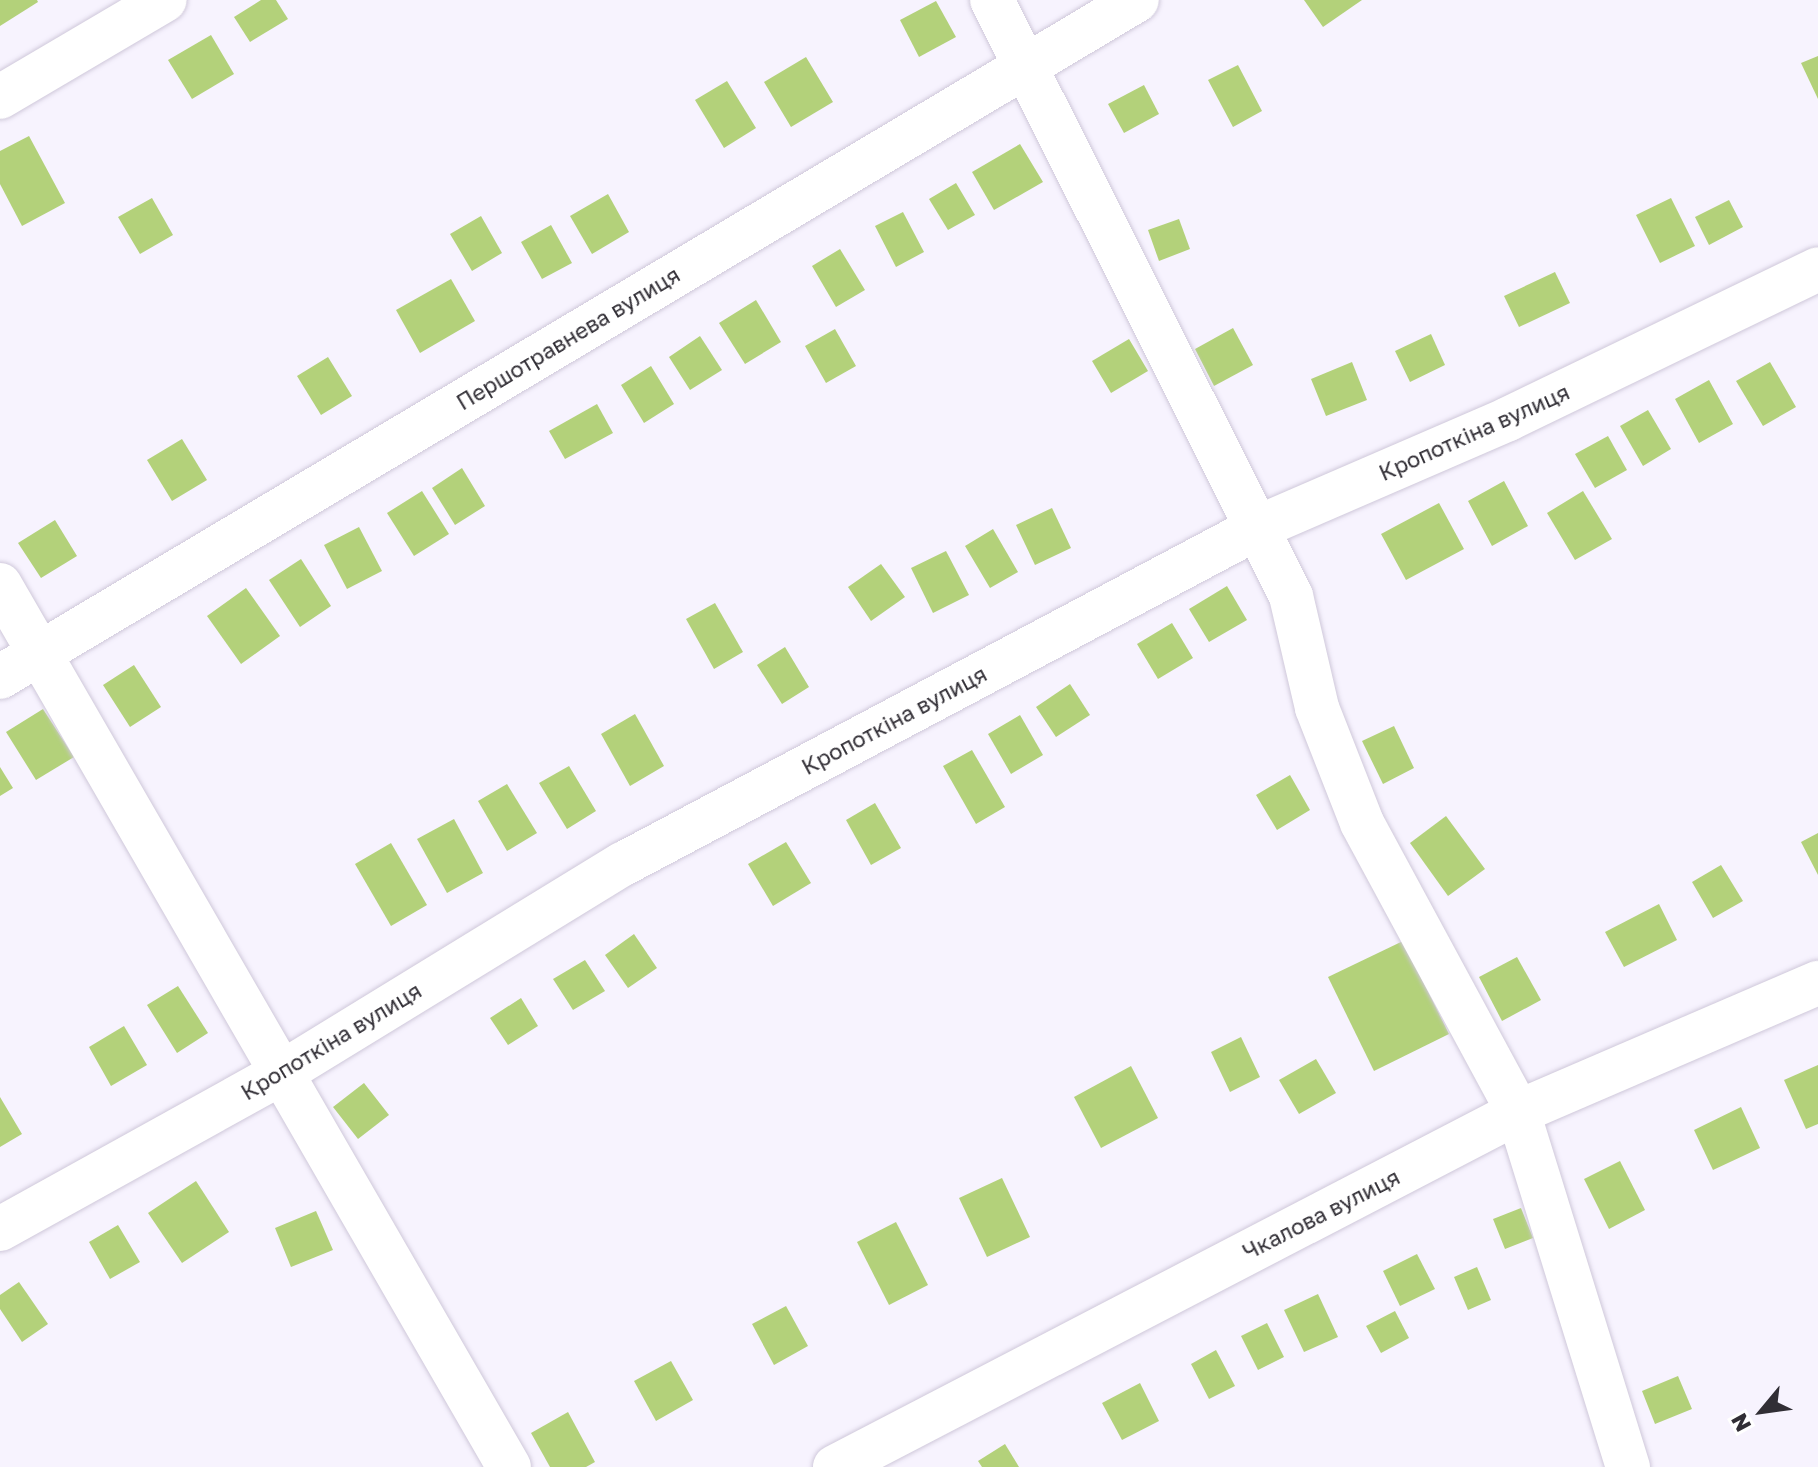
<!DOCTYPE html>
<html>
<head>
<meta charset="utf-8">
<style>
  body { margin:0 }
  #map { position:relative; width:1818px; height:1467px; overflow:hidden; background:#f7f3fe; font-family:"Golos Text",sans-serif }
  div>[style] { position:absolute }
  .building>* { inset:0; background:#b3d17a }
  .roads { filter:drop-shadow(0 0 2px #cfc8da) drop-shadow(0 0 2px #cfc8da) }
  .minor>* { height:44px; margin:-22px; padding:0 22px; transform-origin:22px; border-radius:22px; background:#fff }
  .major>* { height:44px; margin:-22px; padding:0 22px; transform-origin:22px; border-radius:22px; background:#fff }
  span { translate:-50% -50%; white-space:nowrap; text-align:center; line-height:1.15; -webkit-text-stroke:8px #fff; paint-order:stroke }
  .street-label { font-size:22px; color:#312e35 }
  .north { position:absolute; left:1722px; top:1371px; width:80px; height:80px; -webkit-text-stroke:6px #fff; paint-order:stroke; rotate:241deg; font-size:22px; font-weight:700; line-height:32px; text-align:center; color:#312e35 }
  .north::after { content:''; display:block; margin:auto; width:28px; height:36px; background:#312e35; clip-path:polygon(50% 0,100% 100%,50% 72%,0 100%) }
</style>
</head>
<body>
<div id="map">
  <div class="building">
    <div style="clip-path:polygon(0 0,37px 0,38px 2px,0 26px)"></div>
    <div style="clip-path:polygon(261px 0,276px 0,288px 19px,250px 42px,234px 17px)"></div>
    <div style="clip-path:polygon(1304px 0,1362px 0,1323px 27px)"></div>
    <div style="clip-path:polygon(936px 1px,956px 37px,919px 57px,900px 20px)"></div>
    <div style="clip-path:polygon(211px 35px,234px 74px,192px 99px,168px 60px)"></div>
    <div style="clip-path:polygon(1818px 56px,1818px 99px,1801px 63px)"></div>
    <div style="clip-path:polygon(806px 57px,833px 102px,791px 127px,764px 82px)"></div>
    <div style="clip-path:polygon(1238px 65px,1262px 111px,1233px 127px,1208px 80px)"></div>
    <div style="clip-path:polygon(727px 81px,756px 128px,724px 148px,695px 100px)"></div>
    <div style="clip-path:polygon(1144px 85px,1159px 114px,1124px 133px,1108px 104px)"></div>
    <div style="clip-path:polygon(29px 136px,65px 203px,22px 226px,0 184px,0 151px)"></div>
    <div style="clip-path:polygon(1020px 144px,1043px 182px,994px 210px,972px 172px)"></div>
    <div style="clip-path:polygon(956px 183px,975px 215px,948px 230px,929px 199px)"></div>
    <div style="clip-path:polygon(608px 194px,629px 232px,592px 254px,570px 216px)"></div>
    <div style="clip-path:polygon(152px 198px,173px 235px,140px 254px,118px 217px)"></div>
    <div style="clip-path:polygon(1671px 198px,1695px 246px,1660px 263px,1636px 215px)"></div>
    <div style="clip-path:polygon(1729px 200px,1743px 227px,1709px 245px,1695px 217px)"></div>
    <div style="clip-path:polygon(903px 212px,924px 252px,896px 267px,875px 226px)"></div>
    <div style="clip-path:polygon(481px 216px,502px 253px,472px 271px,450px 234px)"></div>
    <div style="clip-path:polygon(1179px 219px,1190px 249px,1159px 261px,1148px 230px)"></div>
    <div style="clip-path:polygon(551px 225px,572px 263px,542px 279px,521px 242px)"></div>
    <div style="clip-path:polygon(840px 249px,865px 290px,836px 307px,812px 266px)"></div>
    <div style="clip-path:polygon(1555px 272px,1570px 303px,1519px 327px,1504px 296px)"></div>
    <div style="clip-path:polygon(451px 279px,475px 321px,420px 353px,396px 310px)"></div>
    <div style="clip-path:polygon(756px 300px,781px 342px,745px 364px,719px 323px)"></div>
    <div style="clip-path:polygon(1233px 328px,1253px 365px,1214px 386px,1195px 349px)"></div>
    <div style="clip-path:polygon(835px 329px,856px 366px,826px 383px,805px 346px)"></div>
    <div style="clip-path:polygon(1431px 334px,1445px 365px,1410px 382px,1395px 351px)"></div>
    <div style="clip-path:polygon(700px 336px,722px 370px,690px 390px,669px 357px)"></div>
    <div style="clip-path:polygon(1129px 339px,1148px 371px,1111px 393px,1092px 361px)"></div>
    <div style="clip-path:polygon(328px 357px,352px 396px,321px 415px,297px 376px)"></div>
    <div style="clip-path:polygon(1352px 362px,1367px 400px,1326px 416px,1311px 379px)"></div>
    <div style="clip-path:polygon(1770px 362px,1796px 407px,1763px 426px,1736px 381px)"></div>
    <div style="clip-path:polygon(651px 366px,674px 404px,644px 423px,621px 385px)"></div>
    <div style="clip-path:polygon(1709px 380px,1733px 424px,1699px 443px,1675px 399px)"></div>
    <div style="clip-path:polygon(597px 404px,613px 433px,565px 459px,549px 431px)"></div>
    <div style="clip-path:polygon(1648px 410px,1671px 449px,1643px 466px,1620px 426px)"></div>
    <div style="clip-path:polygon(1608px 436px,1627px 470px,1595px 488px,1575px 454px)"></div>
    <div style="clip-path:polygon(182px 439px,207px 480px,172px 501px,147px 460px)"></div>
    <div style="clip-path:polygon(462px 468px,485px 506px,455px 525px,432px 488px)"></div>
    <div style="clip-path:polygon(1504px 481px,1528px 526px,1492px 546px,1468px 501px)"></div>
    <div style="clip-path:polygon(422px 491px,449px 534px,414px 556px,387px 513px)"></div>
    <div style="clip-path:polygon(1583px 491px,1612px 539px,1575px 560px,1547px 513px)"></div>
    <div style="clip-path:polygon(1439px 503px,1464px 549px,1406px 580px,1381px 534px)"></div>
    <div style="clip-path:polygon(1052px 508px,1071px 548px,1035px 565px,1016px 525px)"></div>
    <div style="clip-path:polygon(55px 520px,77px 556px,41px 578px,18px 543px)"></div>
    <div style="clip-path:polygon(359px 527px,382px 571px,347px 589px,324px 545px)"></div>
    <div style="clip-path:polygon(993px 529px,1018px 572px,990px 588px,965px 546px)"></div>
    <div style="clip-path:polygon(946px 551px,969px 595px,933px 613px,911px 568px)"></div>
    <div style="clip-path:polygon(301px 559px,331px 606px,300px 627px,269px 580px)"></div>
    <div style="clip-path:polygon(881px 564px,905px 597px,871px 621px,848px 587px)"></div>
    <div style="clip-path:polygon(1227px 586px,1247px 620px,1209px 642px,1189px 609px)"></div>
    <div style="clip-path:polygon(246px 588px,280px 636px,241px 664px,207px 616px)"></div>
    <div style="clip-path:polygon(715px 603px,743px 652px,714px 669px,686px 619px)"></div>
    <div style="clip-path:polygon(1172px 623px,1193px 658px,1158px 679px,1137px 644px)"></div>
    <div style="clip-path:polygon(785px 647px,809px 687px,782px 704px,757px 665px)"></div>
    <div style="clip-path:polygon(134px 665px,161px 707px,130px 727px,103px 685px)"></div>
    <div style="clip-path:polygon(1070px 684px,1090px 715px,1056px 737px,1036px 707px)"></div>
    <div style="clip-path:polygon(43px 709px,74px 757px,36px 780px,6px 732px)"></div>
    <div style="clip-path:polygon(635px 714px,664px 766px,630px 786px,601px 734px)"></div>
    <div style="clip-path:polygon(1020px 715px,1043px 755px,1011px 774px,988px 734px)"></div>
    <div style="clip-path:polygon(1394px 726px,1414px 768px,1383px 784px,1362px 741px)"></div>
    <div style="clip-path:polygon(972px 750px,1005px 807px,976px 824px,943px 766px)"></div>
    <div style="clip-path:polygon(569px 766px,596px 811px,567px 829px,539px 783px)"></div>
    <div style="clip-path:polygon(0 767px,13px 788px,0 796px)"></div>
    <div style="clip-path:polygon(1290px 775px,1310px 810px,1277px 830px,1256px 795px)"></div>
    <div style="clip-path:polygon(507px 784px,537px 833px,507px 851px,478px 801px)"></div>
    <div style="clip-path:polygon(875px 803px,901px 848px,871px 865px,846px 820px)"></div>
    <div style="clip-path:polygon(1446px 816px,1485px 869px,1448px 896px,1410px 843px)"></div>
    <div style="clip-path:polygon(454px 819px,483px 873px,447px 893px,417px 839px)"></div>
    <div style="clip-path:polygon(1818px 833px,1818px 875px,1801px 842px)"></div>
    <div style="clip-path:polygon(786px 842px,811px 883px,773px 906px,748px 864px)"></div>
    <div style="clip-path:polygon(391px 843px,427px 905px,391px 926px,355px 864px)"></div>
    <div style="clip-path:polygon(1721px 865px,1743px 901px,1713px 918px,1692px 882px)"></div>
    <div style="clip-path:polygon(1659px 904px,1677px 940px,1624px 967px,1605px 932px)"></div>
    <div style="clip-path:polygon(634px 934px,657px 968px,628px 988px,605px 955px)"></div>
    <div style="clip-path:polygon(1403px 941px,1449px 1034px,1374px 1071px,1328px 977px)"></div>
    <div style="clip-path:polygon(1517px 957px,1541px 1000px,1502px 1021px,1479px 977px)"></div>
    <div style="clip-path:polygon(585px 960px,605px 991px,573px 1010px,553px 979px)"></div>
    <div style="clip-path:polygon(178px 986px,208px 1033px,177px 1053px,147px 1005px)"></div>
    <div style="clip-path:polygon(521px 998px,538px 1026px,508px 1045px,490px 1018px)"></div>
    <div style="clip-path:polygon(124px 1026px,147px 1065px,111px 1086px,89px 1047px)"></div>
    <div style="clip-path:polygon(1241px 1037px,1260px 1077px,1230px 1092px,1211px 1052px)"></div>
    <div style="clip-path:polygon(1316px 1059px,1336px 1093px,1299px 1114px,1279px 1080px)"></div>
    <div style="clip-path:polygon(1818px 1065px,1818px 1124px,1806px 1129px,1784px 1080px)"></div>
    <div style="clip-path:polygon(1131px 1066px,1158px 1118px,1101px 1148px,1074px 1097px)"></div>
    <div style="clip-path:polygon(364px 1083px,389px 1115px,358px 1139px,333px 1107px)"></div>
    <div style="clip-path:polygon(0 1097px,22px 1134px,0 1147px)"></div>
    <div style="clip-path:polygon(1741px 1107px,1760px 1148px,1713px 1170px,1694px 1130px)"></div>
    <div style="clip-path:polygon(1620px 1161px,1645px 1210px,1609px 1229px,1584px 1179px)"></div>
    <div style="clip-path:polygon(1002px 1178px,1030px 1237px,987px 1257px,959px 1198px)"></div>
    <div style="clip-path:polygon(196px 1181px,229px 1232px,182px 1263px,148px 1213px)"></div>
    <div style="clip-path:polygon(1521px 1208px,1533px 1238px,1505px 1249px,1493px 1219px)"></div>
    <div style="clip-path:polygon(316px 1211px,333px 1250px,291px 1267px,275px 1228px)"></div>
    <div style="clip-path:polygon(896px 1222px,928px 1285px,889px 1305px,857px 1242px)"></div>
    <div style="clip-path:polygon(118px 1225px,140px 1262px,110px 1279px,89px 1242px)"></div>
    <div style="clip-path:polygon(1417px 1254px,1435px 1289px,1400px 1306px,1383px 1271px)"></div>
    <div style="clip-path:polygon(1477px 1267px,1491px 1300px,1468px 1310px,1454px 1277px)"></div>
    <div style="clip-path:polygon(19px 1282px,48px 1324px,22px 1342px,0 1309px,0 1295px)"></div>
    <div style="clip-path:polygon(1318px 1294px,1338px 1337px,1304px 1352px,1284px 1310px)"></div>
    <div style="clip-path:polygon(786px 1306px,808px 1346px,774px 1365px,752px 1324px)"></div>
    <div style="clip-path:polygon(1395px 1311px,1409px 1338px,1381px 1353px,1366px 1326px)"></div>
    <div style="clip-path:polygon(1267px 1323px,1284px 1357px,1258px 1370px,1241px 1336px)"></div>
    <div style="clip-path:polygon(1216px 1350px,1235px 1386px,1209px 1399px,1191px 1364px)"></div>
    <div style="clip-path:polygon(671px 1361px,693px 1400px,656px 1421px,634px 1381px)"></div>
    <div style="clip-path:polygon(1678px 1376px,1692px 1409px,1655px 1424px,1642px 1391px)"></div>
    <div style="clip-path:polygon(1140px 1383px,1159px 1421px,1122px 1440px,1102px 1403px)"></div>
    <div style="clip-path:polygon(568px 1412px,595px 1462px,586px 1467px,550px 1467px,531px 1433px)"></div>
    <div style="clip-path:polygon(1005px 1444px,1019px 1467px,982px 1467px,978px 1461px)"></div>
  </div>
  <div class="roads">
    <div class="minor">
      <div style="left:992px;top:0;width:667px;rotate:63.36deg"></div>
      <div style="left:1291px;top:596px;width:115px;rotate:76.9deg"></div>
      <div style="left:1317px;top:708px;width:123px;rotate:68.6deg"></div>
      <div style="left:1362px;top:823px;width:328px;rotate:61.6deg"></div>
      <div style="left:1518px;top:1112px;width:372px;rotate:72.8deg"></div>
      <div style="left:0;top:97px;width:191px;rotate:-30.5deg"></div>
      <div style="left:0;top:585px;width:1018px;rotate:60.01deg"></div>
      <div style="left:0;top:677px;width:1323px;rotate:-30.77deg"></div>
      <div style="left:0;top:1229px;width:324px;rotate:-29deg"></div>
      <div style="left:283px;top:1072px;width:399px;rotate:-31.5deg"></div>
      <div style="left:623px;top:864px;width:720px;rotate:-27.92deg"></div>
      <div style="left:1259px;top:527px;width:271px;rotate:-23.4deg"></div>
      <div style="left:1508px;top:419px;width:344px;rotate:-25.8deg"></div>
    </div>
    <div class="major">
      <div style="left:835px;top:1467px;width:770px;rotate:-27.46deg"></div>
      <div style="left:1518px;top:1112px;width:327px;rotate:-23.3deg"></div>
    </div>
  </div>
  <div class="street-label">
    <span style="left:568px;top:338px;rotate:-31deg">Першотравнева вулиця</span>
    <span style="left:1474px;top:432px;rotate:-24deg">Кропоткіна вулиця</span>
    <span style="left:894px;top:720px;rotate:-28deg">Кропоткіна вулиця</span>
    <span style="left:331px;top:1041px;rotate:-31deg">Кропоткіна вулиця</span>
    <span style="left:1321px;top:1214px;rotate:-27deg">Чкалова вулиця</span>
  </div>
  <div class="north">N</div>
</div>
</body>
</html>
